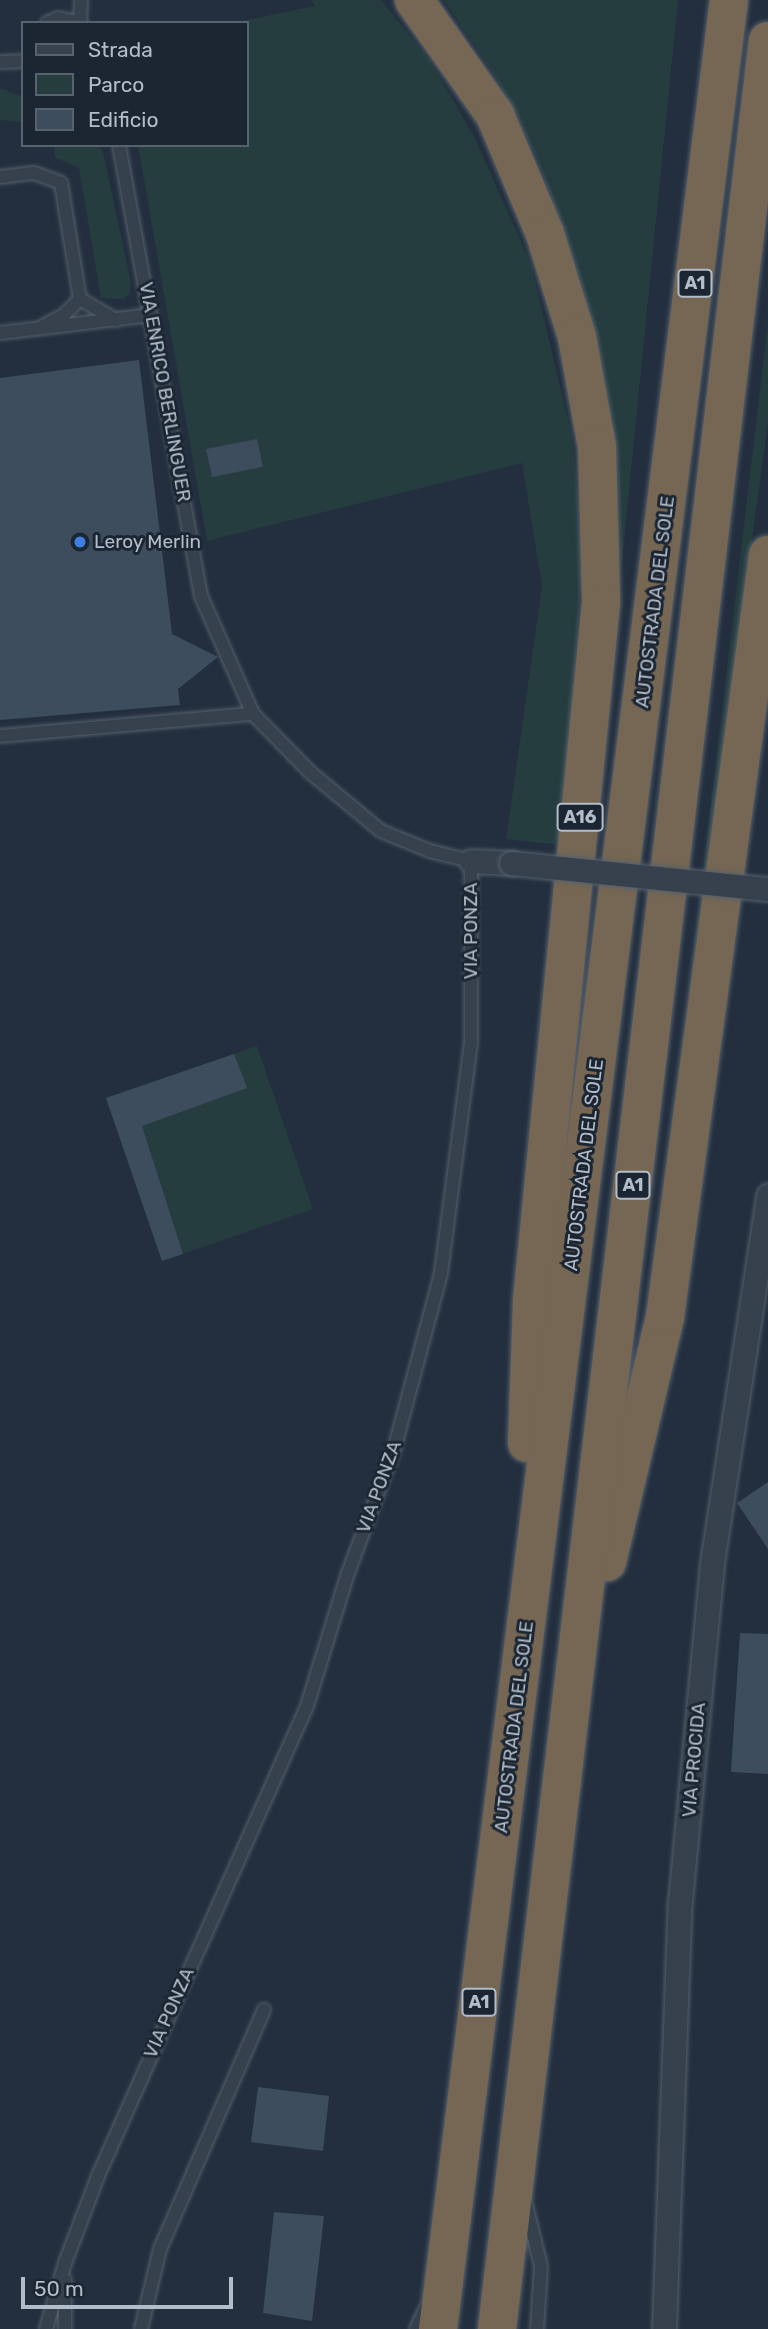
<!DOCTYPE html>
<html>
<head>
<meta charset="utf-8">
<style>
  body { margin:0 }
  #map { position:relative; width:768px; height:2329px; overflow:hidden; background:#232f3e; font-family:Rubik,sans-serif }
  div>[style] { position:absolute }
  .green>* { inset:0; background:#253d3f }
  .building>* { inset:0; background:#3e4d5e }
  .roads { filter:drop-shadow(0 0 2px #555f6c) drop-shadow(0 0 2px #555f6c) }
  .lane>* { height:12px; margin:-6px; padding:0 6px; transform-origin:6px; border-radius:6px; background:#37414e }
  .street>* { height:23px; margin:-11.5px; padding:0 11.5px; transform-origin:11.5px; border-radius:11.5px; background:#37414e }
  .highway>* { height:38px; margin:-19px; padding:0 19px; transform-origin:19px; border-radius:19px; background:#756753 }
  .bridges { filter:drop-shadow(0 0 2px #555f6c) drop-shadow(0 0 2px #555f6c) }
  .street-bridge>* { height:23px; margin:-11.5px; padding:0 11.5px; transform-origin:11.5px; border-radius:11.5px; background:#37414e }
  .dots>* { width:19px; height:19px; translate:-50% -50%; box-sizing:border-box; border:4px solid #1c2633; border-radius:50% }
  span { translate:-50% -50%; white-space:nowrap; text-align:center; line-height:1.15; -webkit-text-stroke:6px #1c2633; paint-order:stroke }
  .shield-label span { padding:2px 5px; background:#1c2633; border:2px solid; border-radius:5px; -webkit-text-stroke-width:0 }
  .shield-label { font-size:18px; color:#b3bcc9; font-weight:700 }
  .street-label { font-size:19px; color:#b3bcc9 }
  .poi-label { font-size:19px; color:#b3bcc9 }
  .left { translate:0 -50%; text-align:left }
  .legend { position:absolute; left:21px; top:21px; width:228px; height:126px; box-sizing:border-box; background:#1c2633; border:2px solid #58626f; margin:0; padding:9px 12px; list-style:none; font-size:21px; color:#b3bcc9 }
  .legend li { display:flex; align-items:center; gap:14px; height:35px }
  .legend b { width:35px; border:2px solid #58626f }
  .scale { position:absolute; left:21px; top:2277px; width:212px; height:32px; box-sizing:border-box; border:4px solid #b3bcc9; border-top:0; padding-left:9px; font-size:21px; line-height:24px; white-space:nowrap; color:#b3bcc9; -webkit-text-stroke:5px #1c2633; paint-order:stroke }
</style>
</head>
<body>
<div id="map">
  <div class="green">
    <div style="clip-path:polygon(311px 0,381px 0,429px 59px,475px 138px,531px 264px,572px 437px,583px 558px,561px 845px,506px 839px,542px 586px,522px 463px,207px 541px,138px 145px,247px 145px,247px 23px,232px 23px,315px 6px)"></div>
    <div style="clip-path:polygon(444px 0,678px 0,582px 962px,612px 439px,583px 288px,537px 158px,497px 79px)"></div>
    <div style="clip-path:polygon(0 88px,23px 97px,23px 122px,0 120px)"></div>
    <div style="clip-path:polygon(53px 145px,98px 145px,103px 152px,131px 282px,130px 294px,123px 299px,101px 298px,79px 168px,56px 158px)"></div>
    <div style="clip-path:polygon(768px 322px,768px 423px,681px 1056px)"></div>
    <div style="clip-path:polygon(257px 1046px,313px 1209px,162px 1261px,106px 1098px)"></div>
  </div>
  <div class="building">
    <div style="clip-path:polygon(139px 360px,172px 634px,218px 657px,178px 689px,180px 705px,0 720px,0 378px)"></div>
    <div style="clip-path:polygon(257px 439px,263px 467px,212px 477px,206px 449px)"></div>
    <div style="clip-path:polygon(234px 1054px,247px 1088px,142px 1126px,183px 1254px,162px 1261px,106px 1098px)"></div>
    <div style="clip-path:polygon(768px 1482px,768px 1549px,737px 1503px)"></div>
    <div style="clip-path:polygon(740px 1633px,768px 1634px,768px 1774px,731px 1772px)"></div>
    <div style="clip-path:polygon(258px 2087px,329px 2096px,323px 2151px,251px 2142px)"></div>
    <div style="clip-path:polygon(274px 2212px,324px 2216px,312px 2321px,263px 2313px)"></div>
  </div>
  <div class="roads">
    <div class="lane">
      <div style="left:80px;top:22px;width:22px;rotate:-87deg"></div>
      <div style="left:47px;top:23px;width:12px;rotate:-24deg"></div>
      <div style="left:58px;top:18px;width:24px;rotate:12deg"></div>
      <div style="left:0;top:62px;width:23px;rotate:-2deg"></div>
      <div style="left:0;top:177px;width:34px;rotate:-7deg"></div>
      <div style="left:34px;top:173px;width:29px;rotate:20deg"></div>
      <div style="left:61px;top:183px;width:118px;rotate:80.7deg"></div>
      <div style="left:80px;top:299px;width:42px;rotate:30.3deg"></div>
      <div style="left:43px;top:326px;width:24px;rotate:-28deg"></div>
      <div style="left:64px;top:315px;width:23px;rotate:-45deg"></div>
      <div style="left:0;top:333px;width:152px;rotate:-6.8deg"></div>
      <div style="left:0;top:736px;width:254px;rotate:-5deg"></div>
      <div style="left:526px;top:2205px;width:63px;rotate:76.2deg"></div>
      <div style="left:541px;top:2266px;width:63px;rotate:93.6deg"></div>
      <div style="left:65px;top:2280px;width:49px;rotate:90deg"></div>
      <div style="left:46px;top:2329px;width:69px;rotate:-73.9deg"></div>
      <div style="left:65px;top:2263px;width:93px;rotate:-69.2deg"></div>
      <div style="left:98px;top:2176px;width:514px;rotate:-66.03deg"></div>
      <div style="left:307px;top:1706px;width:139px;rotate:-72.9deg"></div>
      <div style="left:348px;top:1573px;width:131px;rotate:-69.5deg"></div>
      <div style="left:394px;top:1450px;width:183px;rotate:-75.1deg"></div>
      <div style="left:441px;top:1273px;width:232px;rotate:-82.6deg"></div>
      <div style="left:471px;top:1043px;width:182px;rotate:-90deg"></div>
      <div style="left:471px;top:861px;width:42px;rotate:-166.3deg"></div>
      <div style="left:430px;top:851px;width:53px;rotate:-157.8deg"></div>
      <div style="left:381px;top:831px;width:91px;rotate:-140.4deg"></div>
      <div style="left:311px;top:773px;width:83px;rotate:-134.5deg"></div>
      <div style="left:253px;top:714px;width:129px;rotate:-113.8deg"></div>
      <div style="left:201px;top:596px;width:458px;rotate:-100.3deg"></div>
      <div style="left:141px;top:2329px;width:82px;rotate:-76.6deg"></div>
      <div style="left:160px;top:2249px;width:261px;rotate:-66.5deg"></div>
      <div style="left:416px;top:2329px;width:23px;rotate:-65deg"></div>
    </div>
    <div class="street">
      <div style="left:471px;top:861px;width:40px;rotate:2.9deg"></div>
      <div style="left:664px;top:2329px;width:427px;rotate:-87.9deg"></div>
      <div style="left:680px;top:1902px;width:341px;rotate:-84.6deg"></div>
      <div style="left:712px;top:1563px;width:372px;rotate:-81.3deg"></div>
    </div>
    <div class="highway">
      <div style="left:414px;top:0;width:141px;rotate:54.8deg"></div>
      <div style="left:495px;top:115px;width:129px;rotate:67.2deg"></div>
      <div style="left:545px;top:234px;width:108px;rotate:72.7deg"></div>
      <div style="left:577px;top:337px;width:112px;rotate:79.7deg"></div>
      <div style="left:597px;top:447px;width:156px;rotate:88.5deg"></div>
      <div style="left:601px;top:603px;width:701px;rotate:95.65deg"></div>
      <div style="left:532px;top:1301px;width:142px;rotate:92deg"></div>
      <div style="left:607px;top:1562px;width:252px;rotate:-76.7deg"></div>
      <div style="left:665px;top:1317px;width:769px;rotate:-82.3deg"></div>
      <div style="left:438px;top:2329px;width:2347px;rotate:-82.88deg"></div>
      <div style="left:497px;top:2329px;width:2304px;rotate:-83.25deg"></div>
    </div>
  </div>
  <div class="bridges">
    <div class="street-bridge">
      <div style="left:511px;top:863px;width:258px;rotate:5.8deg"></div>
    </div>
  </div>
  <div class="dots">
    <div style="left:80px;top:542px;background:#3f7fe0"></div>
  </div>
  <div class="shield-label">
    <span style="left:695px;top:283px">A1</span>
    <span style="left:580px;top:817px">A16</span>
    <span style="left:633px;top:1185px">A1</span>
    <span style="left:479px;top:2002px">A1</span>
  </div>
  <div class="street-label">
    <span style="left:165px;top:392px;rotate:80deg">VIA ENRICO BERLINGUER</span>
    <span style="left:655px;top:602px;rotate:-83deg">AUTOSTRADA DEL SOLE</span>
    <span style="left:471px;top:931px;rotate:-90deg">VIA PONZA</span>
    <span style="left:584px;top:1165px;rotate:-83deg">AUTOSTRADA DEL SOLE</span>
    <span style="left:379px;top:1487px;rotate:-70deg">VIA PONZA</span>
    <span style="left:514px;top:1727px;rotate:-83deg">AUTOSTRADA DEL SOLE</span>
    <span style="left:694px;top:1760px;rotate:-85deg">VIA PROCIDA</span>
    <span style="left:169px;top:2013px;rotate:-66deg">VIA PONZA</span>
  </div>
  <div class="poi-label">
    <span class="left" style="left:94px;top:542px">Leroy Merlin</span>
  </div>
  <ul class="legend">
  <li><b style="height:9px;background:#37414e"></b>Strada</li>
  <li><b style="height:19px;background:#253d3f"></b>Parco</li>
  <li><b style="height:19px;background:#3e4d5e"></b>Edificio</li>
  </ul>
  <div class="scale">50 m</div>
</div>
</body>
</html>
